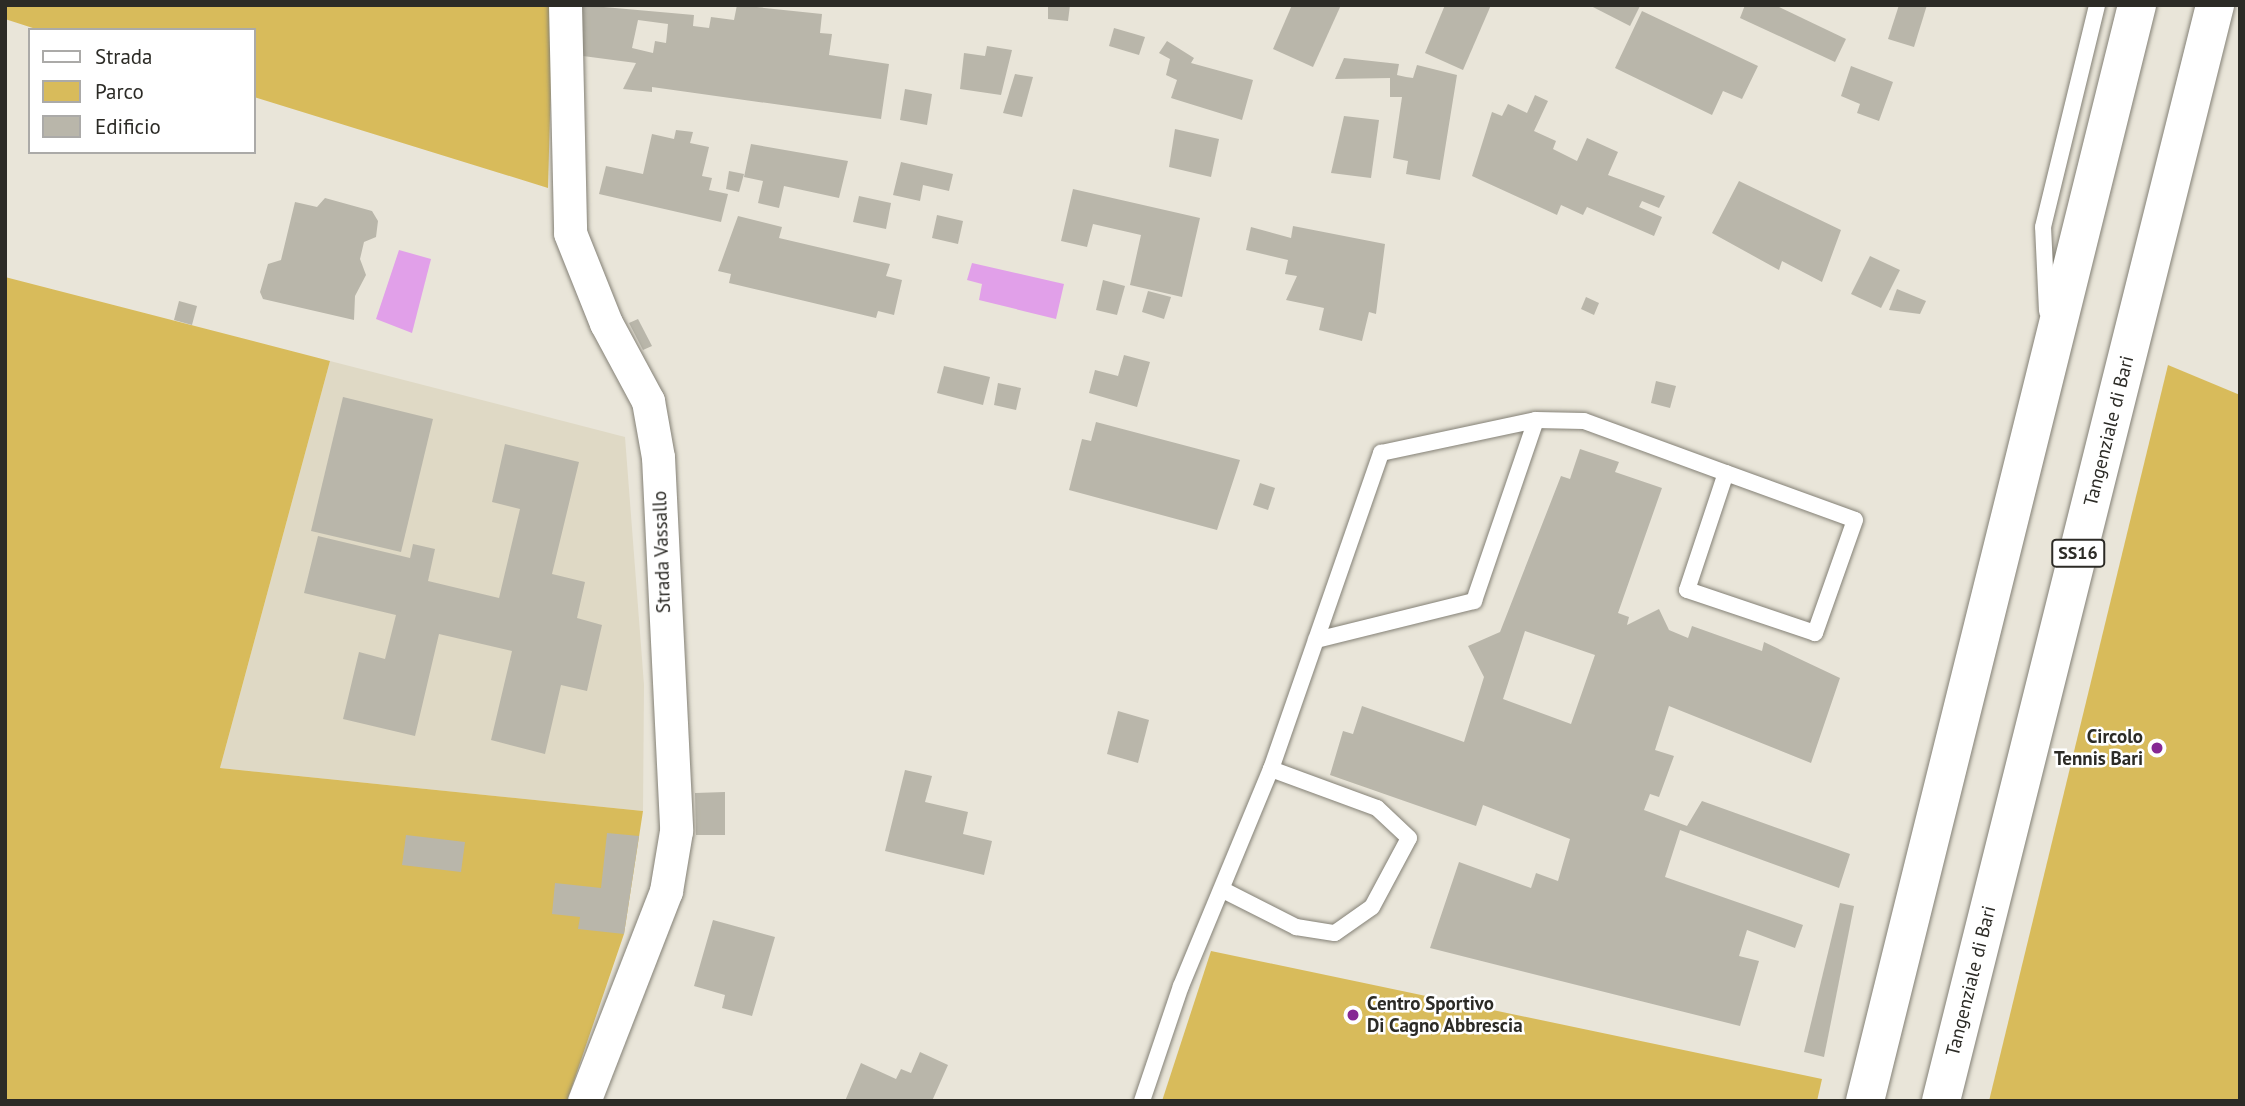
<!DOCTYPE html>
<html>
<head>
<meta charset="utf-8">
<style>
  body { margin:0 }
  #map { position:relative; width:2245px; height:1106px; overflow:hidden; background:#e9e5d9; font-family:"PT Sans",sans-serif }
  div>[style] { position:absolute }
  .built>* { inset:0; background:#dfd9c5 }
  .green>* { inset:0; background:#d8bb5b }
  .water>* { inset:0; background:#e1a0e9 }
  .building>* { inset:0; background:#b9b6aa }
  .roads { filter:drop-shadow(0 0 2px #848176) drop-shadow(0 0 2px #848176) }
  .lane>* { height:16px; margin:-8px; padding:0 8px; transform-origin:8px; border-radius:8px; background:#fff }
  .street>* { height:33px; margin:-16.5px; padding:0 16.5px; transform-origin:16.5px; border-radius:16.5px; background:#fff }
  .highway>* { height:38px; margin:-19px; padding:0 19px; transform-origin:19px; border-radius:19px; background:#fff }
  .dots>* { width:19px; height:19px; translate:-50% -50%; box-sizing:border-box; border:4px solid #fff; border-radius:50% }
  span { translate:-50% -50%; white-space:nowrap; text-align:center; line-height:1.15; -webkit-text-stroke:5px #fff; paint-order:stroke }
  .shield-label span { padding:2px 5px; background:#fff; border:2px solid; border-radius:5px; -webkit-text-stroke-width:0 }
  .shield-label { font-size:18px; color:#2c2b26; font-weight:700 }
  .street-label { font-size:19px; color:#2c2b26 }
  .poi-label { font-size:19px; color:#2c2b26; font-weight:700 }
  .right { translate:-100% -50%; text-align:right }
  .left { translate:0 -50%; text-align:left }
  .frame { position:absolute; inset:0; border:7px solid #2c2b26; pointer-events:none }
  .legend { position:absolute; left:28px; top:28px; width:228px; height:126px; box-sizing:border-box; background:#fff; border:2px solid #abaaa8; margin:0; padding:9px 12px; list-style:none; font-size:21px; color:#2c2b26 }
  .legend li { display:flex; align-items:center; gap:14px; height:35px }
  .legend b { width:35px; border:2px solid #abaaa8 }
</style>
</head>
<body>
<div id="map">
  <div class="built">
    <div style="clip-path:polygon(330px 361px,625px 437px,644px 685px,643px 811px,220px 768px)"></div>
  </div>
  <div class="green">
    <div style="clip-path:polygon(5px 5px,553px 5px,548px 188px,254px 97px,254px 30px,39px 30px,5px 19px)"></div>
    <div style="clip-path:polygon(5px 277px,330px 361px,220px 768px,643px 811px,624px 934px,567px 1101px,5px 1101px)"></div>
    <div style="clip-path:polygon(2168px 365px,2240px 395px,2240px 1101px,1989px 1101px)"></div>
    <div style="clip-path:polygon(1211px 951px,1822px 1079px,1817px 1101px,1162px 1101px)"></div>
  </div>
  <div class="water">
    <div style="clip-path:polygon(399px 250px,431px 259px,412px 333px,376px 319px)"></div>
    <div style="clip-path:polygon(972px 263px,1064px 284px,1056px 319px,979px 300px,982px 284px,967px 280px)"></div>
  </div>
  <div class="building">
    <div style="clip-path:polygon(evenodd,581px 5px,694px 15px,693px 26px,709px 28px,711px 17px,734px 20px,737px 5px,822px 14px,820px 33px,832px 34px,829px 55px,889px 64px,881px 119px,652px 87px,652px 92px,623px 89px,636px 63px,583px 56px,581px 5px,638px 20px,668px 24px,666px 43px,655px 41px,653px 53px,632px 48px,638px 20px)"></div>
    <div style="clip-path:polygon(1048px 5px,1070px 5px,1068px 21px,1048px 19px)"></div>
    <div style="clip-path:polygon(1292px 5px,1341px 5px,1313px 67px,1273px 49px)"></div>
    <div style="clip-path:polygon(1445px 5px,1491px 5px,1463px 70px,1425px 53px)"></div>
    <div style="clip-path:polygon(1589px 5px,1638px 5px,1640px 6px,1630px 26px)"></div>
    <div style="clip-path:polygon(1745px 5px,1775px 5px,1846px 39px,1835px 62px,1740px 18px)"></div>
    <div style="clip-path:polygon(1899px 5px,1927px 5px,1914px 47px,1888px 39px)"></div>
    <div style="clip-path:polygon(1642px 11px,1758px 66px,1742px 99px,1723px 91px,1712px 115px,1615px 68px)"></div>
    <div style="clip-path:polygon(1114px 28px,1145px 37px,1139px 55px,1109px 46px)"></div>
    <div style="clip-path:polygon(1167px 41px,1194px 58px,1191px 63px,1253px 80px,1242px 120px,1171px 98px,1177px 80px,1166px 75px,1170px 59px,1159px 53px)"></div>
    <div style="clip-path:polygon(987px 46px,1012px 50px,1001px 95px,960px 89px,964px 53px,985px 56px)"></div>
    <div style="clip-path:polygon(1344px 58px,1399px 64px,1397px 75px,1406px 77px,1413px 78px,1417px 65px,1457px 75px,1440px 180px,1406px 174px,1408px 161px,1393px 158px,1402px 97px,1390px 97px,1390px 78px,1335px 79px)"></div>
    <div style="clip-path:polygon(1851px 66px,1893px 82px,1879px 121px,1857px 113px,1860px 104px,1841px 96px)"></div>
    <div style="clip-path:polygon(1015px 74px,1033px 77px,1022px 117px,1003px 113px)"></div>
    <div style="clip-path:polygon(905px 89px,932px 94px,927px 125px,900px 120px)"></div>
    <div style="clip-path:polygon(1535px 95px,1548px 101px,1534px 131px,1556px 141px,1553px 149px,1577px 161px,1587px 138px,1618px 152px,1608px 175px,1665px 196px,1659px 208px,1642px 201px,1639px 207px,1662px 217px,1654px 236px,1587px 207px,1583px 215px,1561px 205px,1557px 215px,1472px 176px,1492px 112px,1502px 116px,1508px 104px,1527px 113px)"></div>
    <div style="clip-path:polygon(1344px 116px,1379px 120px,1371px 178px,1331px 173px)"></div>
    <div style="clip-path:polygon(1175px 129px,1219px 139px,1211px 177px,1169px 167px)"></div>
    <div style="clip-path:polygon(676px 130px,693px 132px,690px 143px,709px 147px,702px 176px,712px 178px,709px 190px,728px 194px,721px 222px,599px 194px,606px 166px,643px 174px,652px 134px,674px 139px)"></div>
    <div style="clip-path:polygon(751px 144px,848px 161px,839px 198px,784px 186px,779px 208px,758px 203px,763px 181px,744px 177px)"></div>
    <div style="clip-path:polygon(901px 162px,953px 174px,949px 191px,923px 185px,920px 201px,893px 195px)"></div>
    <div style="clip-path:polygon(729px 171px,744px 174px,739px 192px,726px 189px)"></div>
    <div style="clip-path:polygon(1739px 181px,1841px 230px,1822px 282px,1782px 261px,1779px 270px,1712px 233px)"></div>
    <div style="clip-path:polygon(1073px 189px,1200px 218px,1182px 297px,1130px 285px,1141px 235px,1093px 224px,1087px 247px,1061px 241px)"></div>
    <div style="clip-path:polygon(859px 196px,891px 203px,886px 229px,853px 222px)"></div>
    <div style="clip-path:polygon(325px 198px,372px 211px,378px 221px,376px 237px,364px 242px,360px 259px,366px 275px,355px 296px,354px 320px,263px 299px,260px 292px,268px 264px,281px 260px,295px 202px,317px 207px)"></div>
    <div style="clip-path:polygon(937px 215px,963px 221px,958px 244px,932px 238px)"></div>
    <div style="clip-path:polygon(738px 216px,782px 227px,779px 238px,890px 264px,886px 276px,902px 280px,894px 315px,878px 311px,876px 318px,729px 283px,731px 274px,718px 271px)"></div>
    <div style="clip-path:polygon(1293px 226px,1385px 244px,1376px 314px,1369px 312px,1362px 341px,1319px 330px,1324px 308px,1286px 300px,1297px 276px,1285px 274px,1288px 260px,1246px 250px,1251px 227px,1291px 238px)"></div>
    <div style="clip-path:polygon(1870px 256px,1900px 270px,1881px 308px,1851px 294px)"></div>
    <div style="clip-path:polygon(1103px 280px,1125px 286px,1117px 315px,1096px 310px)"></div>
    <div style="clip-path:polygon(1897px 289px,1926px 301px,1920px 314px,1889px 310px)"></div>
    <div style="clip-path:polygon(1148px 291px,1171px 297px,1164px 319px,1142px 312px)"></div>
    <div style="clip-path:polygon(1586px 297px,1599px 303px,1594px 315px,1581px 309px)"></div>
    <div style="clip-path:polygon(179px 301px,197px 306px,192px 325px,174px 320px)"></div>
    <div style="clip-path:polygon(638px 319px,652px 346px,643px 350px,629px 323px)"></div>
    <div style="clip-path:polygon(1124px 355px,1150px 362px,1137px 407px,1089px 393px,1095px 370px,1118px 376px)"></div>
    <div style="clip-path:polygon(944px 366px,990px 377px,983px 405px,937px 393px)"></div>
    <div style="clip-path:polygon(1656px 381px,1676px 386px,1670px 408px,1651px 403px)"></div>
    <div style="clip-path:polygon(998px 383px,1021px 388px,1016px 410px,994px 405px)"></div>
    <div style="clip-path:polygon(343px 397px,433px 419px,401px 552px,311px 531px)"></div>
    <div style="clip-path:polygon(1096px 422px,1240px 460px,1217px 530px,1069px 490px,1082px 439px,1091px 441px)"></div>
    <div style="clip-path:polygon(505px 444px,579px 462px,552px 574px,585px 582px,577px 618px,602px 625px,587px 691px,561px 685px,545px 754px,491px 740px,512px 651px,439px 634px,415px 736px,343px 719px,359px 652px,385px 659px,396px 615px,304px 593px,318px 536px,410px 558px,413px 544px,435px 549px,428px 581px,499px 598px,520px 509px,492px 502px)"></div>
    <div style="clip-path:polygon(evenodd,1580px 449px,1619px 462px,1615px 472px,1662px 488px,1618px 613px,1629px 617px,1627px 625px,1659px 609px,1669px 630px,1688px 638px,1692px 626px,1762px 651px,1764px 642px,1840px 678px,1811px 763px,1669px 706px,1655px 750px,1674px 756px,1659px 797px,1650px 794px,1644px 810px,1687px 826px,1702px 801px,1850px 854px,1839px 888px,1680px 830px,1665px 877px,1803px 925px,1795px 948px,1747px 930px,1739px 956px,1759px 961px,1740px 1026px,1430px 948px,1459px 862px,1531px 888px,1536px 873px,1558px 881px,1570px 839px,1483px 805px,1476px 826px,1330px 775px,1343px 731px,1353px 734px,1362px 706px,1464px 742px,1484px 677px,1468px 646px,1500px 632px,1561px 476px,1570px 479px,1580px 449px,1525px 631px,1595px 655px,1571px 724px,1503px 699px,1525px 631px)"></div>
    <div style="clip-path:polygon(1260px 483px,1275px 488px,1268px 510px,1253px 505px)"></div>
    <div style="clip-path:polygon(1118px 711px,1149px 720px,1138px 763px,1107px 754px)"></div>
    <div style="clip-path:polygon(905px 770px,932px 776px,925px 802px,968px 812px,963px 834px,992px 841px,984px 875px,885px 851px)"></div>
    <div style="clip-path:polygon(725px 792px,725px 835px,696px 835px,695px 793px)"></div>
    <div style="clip-path:polygon(607px 833px,639px 836px,624px 934px,578px 929px,580px 917px,552px 914px,555px 883px,601px 888px)"></div>
    <div style="clip-path:polygon(406px 835px,465px 842px,461px 872px,402px 865px)"></div>
    <div style="clip-path:polygon(1840px 903px,1854px 906px,1824px 1057px,1804px 1052px)"></div>
    <div style="clip-path:polygon(713px 920px,775px 937px,752px 1016px,722px 1008px,725px 995px,694px 986px)"></div>
    <div style="clip-path:polygon(920px 1052px,948px 1065px,932px 1101px,845px 1101px,861px 1063px,896px 1079px,901px 1069px,911px 1073px)"></div>
  </div>
  <div class="roads">
    <div class="lane">
      <div style="left:2047px;top:311px;width:84px;rotate:-92.7deg"></div>
      <div style="left:2043px;top:227px;width:228px;rotate:-76.3deg"></div>
      <div style="left:1316px;top:640px;width:163px;rotate:-13.9deg"></div>
      <div style="left:1474px;top:601px;width:191px;rotate:-71.1deg"></div>
      <div style="left:1225px;top:891px;width:80px;rotate:26.9deg"></div>
      <div style="left:1296px;top:927px;width:39px;rotate:9deg"></div>
      <div style="left:1335px;top:933px;width:45px;rotate:-35.1deg"></div>
      <div style="left:1372px;top:907px;width:78px;rotate:-61.8deg"></div>
      <div style="left:1409px;top:838px;width:44px;rotate:-136.8deg"></div>
      <div style="left:1377px;top:808px;width:113px;rotate:-159.8deg"></div>
      <div style="left:1142px;top:1101px;width:121px;rotate:-71.3deg"></div>
      <div style="left:1181px;top:986px;width:235px;rotate:-67.5deg"></div>
      <div style="left:1271px;top:769px;width:335px;rotate:-70.8deg"></div>
      <div style="left:1381px;top:453px;width:158px;rotate:-12deg"></div>
      <div style="left:1536px;top:420px;width:48px;rotate:1.2deg"></div>
      <div style="left:1584px;top:421px;width:151px;rotate:20.1deg"></div>
      <div style="left:1726px;top:473px;width:137px;rotate:20deg"></div>
      <div style="left:1855px;top:520px;width:120px;rotate:109.5deg"></div>
      <div style="left:1815px;top:633px;width:135px;rotate:-161.4deg"></div>
      <div style="left:1687px;top:590px;width:123px;rotate:-71.6deg"></div>
    </div>
    <div class="street">
      <div style="left:565px;top:5px;width:228px;rotate:88.7deg"></div>
      <div style="left:570px;top:233px;width:97px;rotate:68.2deg"></div>
      <div style="left:606px;top:323px;width:89px;rotate:61.7deg"></div>
      <div style="left:648px;top:401px;width:57px;rotate:79.9deg"></div>
      <div style="left:658px;top:457px;width:374px;rotate:87.2deg"></div>
      <div style="left:676px;top:831px;width:61px;rotate:99.5deg"></div>
      <div style="left:666px;top:891px;width:225px;rotate:111.3deg"></div>
    </div>
    <div class="highway">
      <div style="left:1865px;top:1101px;width:1129px;rotate:-76.06deg"></div>
      <div style="left:1941px;top:1101px;width:1130px;rotate:-75.96deg"></div>
    </div>
  </div>
  <div class="dots">
    <div style="left:2157px;top:748px;background:#862893"></div>
    <div style="left:1353px;top:1015px;background:#862893"></div>
  </div>
  <div class="shield-label">
    <span style="left:2078px;top:553px">SS16</span>
  </div>
  <div class="street-label">
    <span style="left:2109px;top:431px;rotate:-76deg">Tangenziale di Bari</span>
    <span style="left:662px;top:552px;rotate:-92deg">Strada Vassallo</span>
    <span style="left:1971px;top:981px;rotate:-76deg">Tangenziale di Bari</span>
  </div>
  <div class="poi-label">
    <span class="right" style="left:2143px;top:748px">Circolo<br>Tennis Bari</span>
    <span class="left" style="left:1367px;top:1015px">Centro Sportivo<br>Di Cagno Abbrescia</span>
  </div>
  <div class="frame"></div>
  <ul class="legend">
  <li><b style="height:9px;background:#fff"></b>Strada</li>
  <li><b style="height:19px;background:#d8bb5b"></b>Parco</li>
  <li><b style="height:19px;background:#b9b6aa"></b>Edificio</li>
  </ul>
</div>
</body>
</html>
